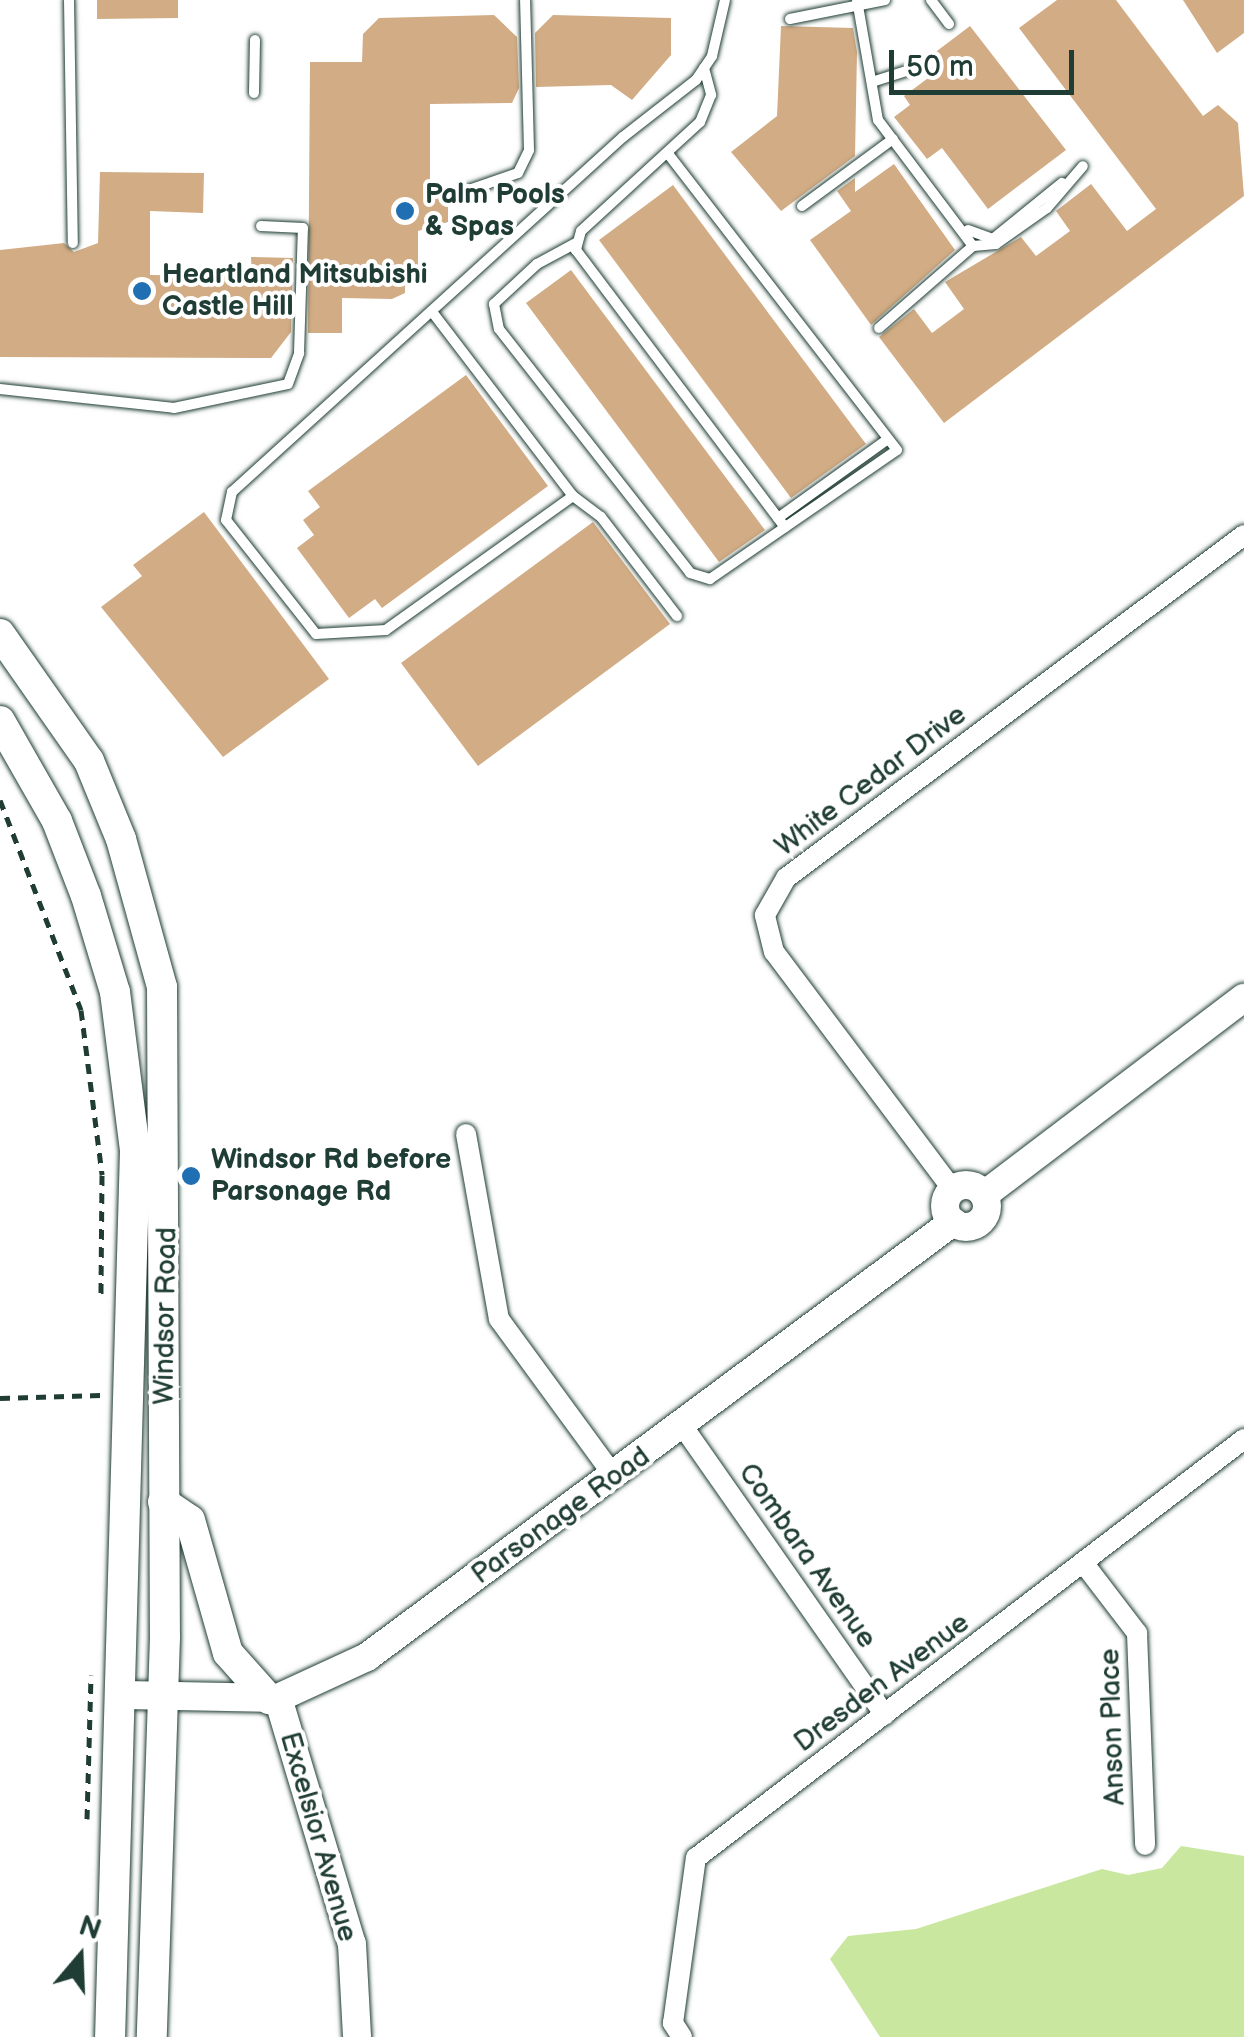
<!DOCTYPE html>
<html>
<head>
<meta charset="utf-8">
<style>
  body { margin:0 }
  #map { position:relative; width:1244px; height:2037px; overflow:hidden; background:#fff; font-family:"Balsamiq Sans",sans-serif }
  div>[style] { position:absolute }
  .green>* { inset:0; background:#c9e79f }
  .building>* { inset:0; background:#d2ac84 }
  .path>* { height:5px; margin-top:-2.5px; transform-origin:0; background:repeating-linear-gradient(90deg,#1f3d34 0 10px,transparent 0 18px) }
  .roads { filter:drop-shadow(0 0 2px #1f3d34) drop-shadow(0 0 2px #1f3d34) }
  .lane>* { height:10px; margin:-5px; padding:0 5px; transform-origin:5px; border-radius:5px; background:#fff }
  .street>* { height:20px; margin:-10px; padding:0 10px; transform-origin:10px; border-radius:10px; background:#fff }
  .secondary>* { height:28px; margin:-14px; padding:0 14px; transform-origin:14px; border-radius:14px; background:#fff }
  .secondary>.ring { margin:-14px; padding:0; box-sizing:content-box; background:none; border:28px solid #fff; border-radius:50% }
  .primary>* { height:30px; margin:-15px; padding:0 15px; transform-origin:15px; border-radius:15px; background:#fff }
  .dots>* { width:28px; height:28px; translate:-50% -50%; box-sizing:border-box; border:5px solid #fff; border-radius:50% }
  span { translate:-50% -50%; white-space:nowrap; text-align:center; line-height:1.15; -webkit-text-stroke:8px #fff; paint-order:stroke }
  .poi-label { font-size:28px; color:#1f3d34; font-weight:700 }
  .left { translate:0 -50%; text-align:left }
  .street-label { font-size:28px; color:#1f3d34 }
  .north { position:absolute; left:30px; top:1907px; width:100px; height:100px; -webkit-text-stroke:8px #fff; paint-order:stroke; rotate:19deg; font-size:28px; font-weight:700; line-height:40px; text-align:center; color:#1f3d34 }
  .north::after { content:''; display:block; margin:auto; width:35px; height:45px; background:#1f3d34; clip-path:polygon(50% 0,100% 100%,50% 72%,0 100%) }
  .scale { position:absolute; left:889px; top:50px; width:185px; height:45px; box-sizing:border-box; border:5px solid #1f3d34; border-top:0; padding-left:12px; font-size:30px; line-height:35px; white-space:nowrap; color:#1f3d34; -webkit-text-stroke:8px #fff; paint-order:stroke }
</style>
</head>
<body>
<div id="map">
  <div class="green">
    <div style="clip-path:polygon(1181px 1846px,1244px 1856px,1244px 2037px,880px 2037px,830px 1959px,848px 1936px,916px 1929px,1102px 1869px,1128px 1875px,1162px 1868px)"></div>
  </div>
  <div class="building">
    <div style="clip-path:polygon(97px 0,178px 0,178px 18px,97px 19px)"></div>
    <div style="clip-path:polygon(1057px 0,1116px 0,1203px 116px,1218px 105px,1238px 123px,1244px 196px,944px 423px,879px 337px,914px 309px,932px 333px,964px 309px,945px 282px,1021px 237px,1036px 256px,1070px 231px,1056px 211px,1091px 184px,1127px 231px,1156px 209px,1019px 28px)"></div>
    <div style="clip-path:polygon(1183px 0,1244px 0,1244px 33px,1217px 53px)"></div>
    <div style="clip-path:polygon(494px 15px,517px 37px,519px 88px,512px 103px,430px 104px,430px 190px,448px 200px,448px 222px,418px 231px,418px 282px,405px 282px,405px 293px,392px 299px,342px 298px,342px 333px,308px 333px,310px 62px,362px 62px,363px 34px,379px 18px)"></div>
    <div style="clip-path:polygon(553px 15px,671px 18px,671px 55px,632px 100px,611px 85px,536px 87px,535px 33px)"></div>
    <div style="clip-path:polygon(781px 26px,853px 28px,857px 52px,855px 156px,781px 211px,731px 152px,777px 116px)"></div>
    <div style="clip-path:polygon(970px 26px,1066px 150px,988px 209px,942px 148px,927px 159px,894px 117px,910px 105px,904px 96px,943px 67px,933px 54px)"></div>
    <div style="clip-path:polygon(894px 164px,955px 250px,871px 325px,810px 240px,851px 211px,837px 191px,855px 178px,855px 192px)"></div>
    <div style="clip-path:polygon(100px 172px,204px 173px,203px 213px,150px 211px,150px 275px,252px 276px,251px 257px,293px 258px,291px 332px,271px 358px,0 357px,0 250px,64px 243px,74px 252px,98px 243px)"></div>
    <div style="clip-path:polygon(673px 185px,866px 444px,791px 498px,599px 240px)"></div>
    <div style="clip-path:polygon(571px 270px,765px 530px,719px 562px,526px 303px)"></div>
    <div style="clip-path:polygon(466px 375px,548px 486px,382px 608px,375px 599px,349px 618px,297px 548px,314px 535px,303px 520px,320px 507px,308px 491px)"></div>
    <div style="clip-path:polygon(204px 512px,329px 679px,223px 757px,101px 607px,142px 576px,133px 565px)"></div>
    <div style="clip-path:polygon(593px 522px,670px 624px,478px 766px,401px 663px)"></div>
  </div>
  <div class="path">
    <div style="left:0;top:800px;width:225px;rotate:68.9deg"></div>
    <div style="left:81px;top:1010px;width:166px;rotate:82.7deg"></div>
    <div style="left:102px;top:1175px;width:125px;rotate:90.5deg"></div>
    <div style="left:0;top:1398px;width:101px;rotate:-1.7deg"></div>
    <div style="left:87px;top:1819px;width:144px;rotate:-88.4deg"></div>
  </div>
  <div class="roads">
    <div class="lane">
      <div style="left:69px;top:0;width:243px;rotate:89.1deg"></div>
      <div style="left:857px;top:0;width:122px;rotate:80.1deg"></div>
      <div style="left:878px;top:120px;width:158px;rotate:53deg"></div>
      <div style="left:973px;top:246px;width:23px;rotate:-5deg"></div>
      <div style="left:996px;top:244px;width:62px;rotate:-35.2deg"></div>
      <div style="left:1047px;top:208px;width:55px;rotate:-49.4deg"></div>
      <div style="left:931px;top:0;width:30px;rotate:53deg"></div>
      <div style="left:790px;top:19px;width:97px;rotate:-11.3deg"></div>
      <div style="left:704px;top:68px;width:28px;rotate:75deg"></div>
      <div style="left:711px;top:95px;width:29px;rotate:112deg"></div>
      <div style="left:700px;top:122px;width:161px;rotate:137.5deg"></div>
      <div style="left:581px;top:231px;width:20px;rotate:105deg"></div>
      <div style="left:576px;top:250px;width:347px;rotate:53deg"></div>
      <div style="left:875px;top:81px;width:59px;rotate:-17.8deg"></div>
      <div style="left:254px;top:93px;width:53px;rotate:-88.9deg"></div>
      <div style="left:466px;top:191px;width:55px;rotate:-19.1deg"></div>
      <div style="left:518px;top:173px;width:25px;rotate:-64deg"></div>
      <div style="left:529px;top:150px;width:150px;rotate:-91.5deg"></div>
      <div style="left:802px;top:206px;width:113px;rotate:-36.4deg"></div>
      <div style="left:968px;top:230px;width:27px;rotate:20deg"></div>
      <div style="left:993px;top:239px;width:89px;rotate:-39.1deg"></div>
      <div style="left:576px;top:243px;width:44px;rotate:151.7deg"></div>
      <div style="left:537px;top:264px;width:59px;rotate:137.1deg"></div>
      <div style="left:494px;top:304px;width:25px;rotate:79deg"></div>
      <div style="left:499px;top:329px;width:310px;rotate:51.9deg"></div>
      <div style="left:690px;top:573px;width:21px;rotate:17deg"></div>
      <div style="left:710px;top:579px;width:227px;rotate:-34.6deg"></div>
      <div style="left:897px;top:450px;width:373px;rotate:-127.7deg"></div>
      <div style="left:433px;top:313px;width:230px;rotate:52.6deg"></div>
      <div style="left:573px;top:496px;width:230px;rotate:144.4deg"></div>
      <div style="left:386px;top:630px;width:70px;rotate:176.7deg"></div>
      <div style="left:316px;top:634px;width:145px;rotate:-128.3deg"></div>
      <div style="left:226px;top:520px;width:29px;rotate:-78deg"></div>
      <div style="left:232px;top:492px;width:528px;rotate:-42.24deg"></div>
      <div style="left:623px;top:137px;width:93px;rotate:-38deg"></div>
      <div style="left:696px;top:80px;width:29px;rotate:-56deg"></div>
      <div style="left:712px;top:56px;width:57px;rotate:-76.9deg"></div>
      <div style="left:879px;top:328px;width:125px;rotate:-41.1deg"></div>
      <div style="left:0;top:389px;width:175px;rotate:6.2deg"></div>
      <div style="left:174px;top:408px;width:116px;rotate:-11.9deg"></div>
      <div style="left:288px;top:384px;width:33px;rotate:-70deg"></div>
      <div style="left:299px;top:353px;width:125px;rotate:-88.2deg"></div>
      <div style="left:303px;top:228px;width:42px;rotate:-177.3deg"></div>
      <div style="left:573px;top:496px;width:35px;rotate:37deg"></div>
      <div style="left:601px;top:517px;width:125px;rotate:52.5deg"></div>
      <div style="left:778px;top:518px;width:135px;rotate:-35.7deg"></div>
    </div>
    <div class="street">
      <div style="left:466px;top:1134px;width:188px;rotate:79.9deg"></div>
      <div style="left:499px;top:1319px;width:195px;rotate:53.8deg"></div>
      <div style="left:953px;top:1190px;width:298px;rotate:-126.9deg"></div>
      <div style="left:774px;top:952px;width:38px;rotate:-104deg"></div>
      <div style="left:765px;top:915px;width:43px;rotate:-60.4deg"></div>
      <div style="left:786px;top:878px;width:572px;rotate:-36.83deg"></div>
      <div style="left:684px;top:1428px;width:350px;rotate:55deg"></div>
      <div style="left:1085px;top:1565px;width:86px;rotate:52.6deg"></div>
      <div style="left:1137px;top:1633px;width:212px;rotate:87.8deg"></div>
      <div style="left:682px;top:2037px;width:17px;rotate:-123deg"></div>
      <div style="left:673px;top:2023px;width:167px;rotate:-82.1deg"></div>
      <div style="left:696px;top:1858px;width:690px;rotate:-37.4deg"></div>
    </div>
    <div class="secondary">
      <div class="ring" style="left:945px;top:1185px;width:14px;height:14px"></div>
      <div style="left:984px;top:1195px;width:326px;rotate:-37.2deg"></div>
      <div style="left:125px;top:1695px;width:153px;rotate:1.1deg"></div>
      <div style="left:278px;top:1698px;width:98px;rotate:-24.7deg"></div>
      <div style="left:367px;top:1657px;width:730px;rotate:-36.59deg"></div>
      <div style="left:278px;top:1698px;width:257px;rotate:73.3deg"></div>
      <div style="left:352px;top:1944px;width:93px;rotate:86.9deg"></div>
    </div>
    <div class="primary">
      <div style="left:0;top:634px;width:155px;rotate:55deg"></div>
      <div style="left:89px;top:761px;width:84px;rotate:67.7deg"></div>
      <div style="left:121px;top:839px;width:154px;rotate:74.5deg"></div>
      <div style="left:162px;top:987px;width:650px;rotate:89.74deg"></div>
      <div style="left:165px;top:1637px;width:400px;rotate:91.9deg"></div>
      <div style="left:0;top:721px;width:115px;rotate:60.3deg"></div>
      <div style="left:57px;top:821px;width:80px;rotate:68.9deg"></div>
      <div style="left:86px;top:896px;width:100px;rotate:73.2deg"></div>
      <div style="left:115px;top:992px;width:159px;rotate:82.8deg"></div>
      <div style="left:135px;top:1150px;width:887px;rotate:91.61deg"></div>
      <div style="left:163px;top:1502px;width:32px;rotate:34deg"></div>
      <div style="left:190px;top:1520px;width:138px;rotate:74.1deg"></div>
      <div style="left:228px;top:1653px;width:62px;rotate:48.3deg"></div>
    </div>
  </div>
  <div class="dots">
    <div style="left:405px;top:211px;background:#1f6fb2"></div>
    <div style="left:142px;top:291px;background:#1f6fb2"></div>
    <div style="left:191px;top:1176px;background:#1f6fb2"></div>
  </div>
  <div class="poi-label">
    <span class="left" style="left:425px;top:211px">Palm Pools<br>&amp; Spas</span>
    <span class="left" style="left:162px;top:291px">Heartland Mitsubishi<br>Castle Hill</span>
    <span class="left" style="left:211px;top:1176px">Windsor Rd before<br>Parsonage Rd</span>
  </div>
  <div class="street-label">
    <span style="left:871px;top:781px;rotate:-37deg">White Cedar Drive</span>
    <span style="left:166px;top:1316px;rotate:-89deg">Windsor Road</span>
    <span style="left:561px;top:1516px;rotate:-36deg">Parsonage Road</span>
    <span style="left:807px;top:1556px;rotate:55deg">Combara Avenue</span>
    <span style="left:882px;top:1683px;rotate:-37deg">Dresden Avenue</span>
    <span style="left:1113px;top:1727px;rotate:-92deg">Anson Place</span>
    <span style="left:318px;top:1837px;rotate:74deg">Excelsior Avenue</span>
  </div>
  <div class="north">N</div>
  <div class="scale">50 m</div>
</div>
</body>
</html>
